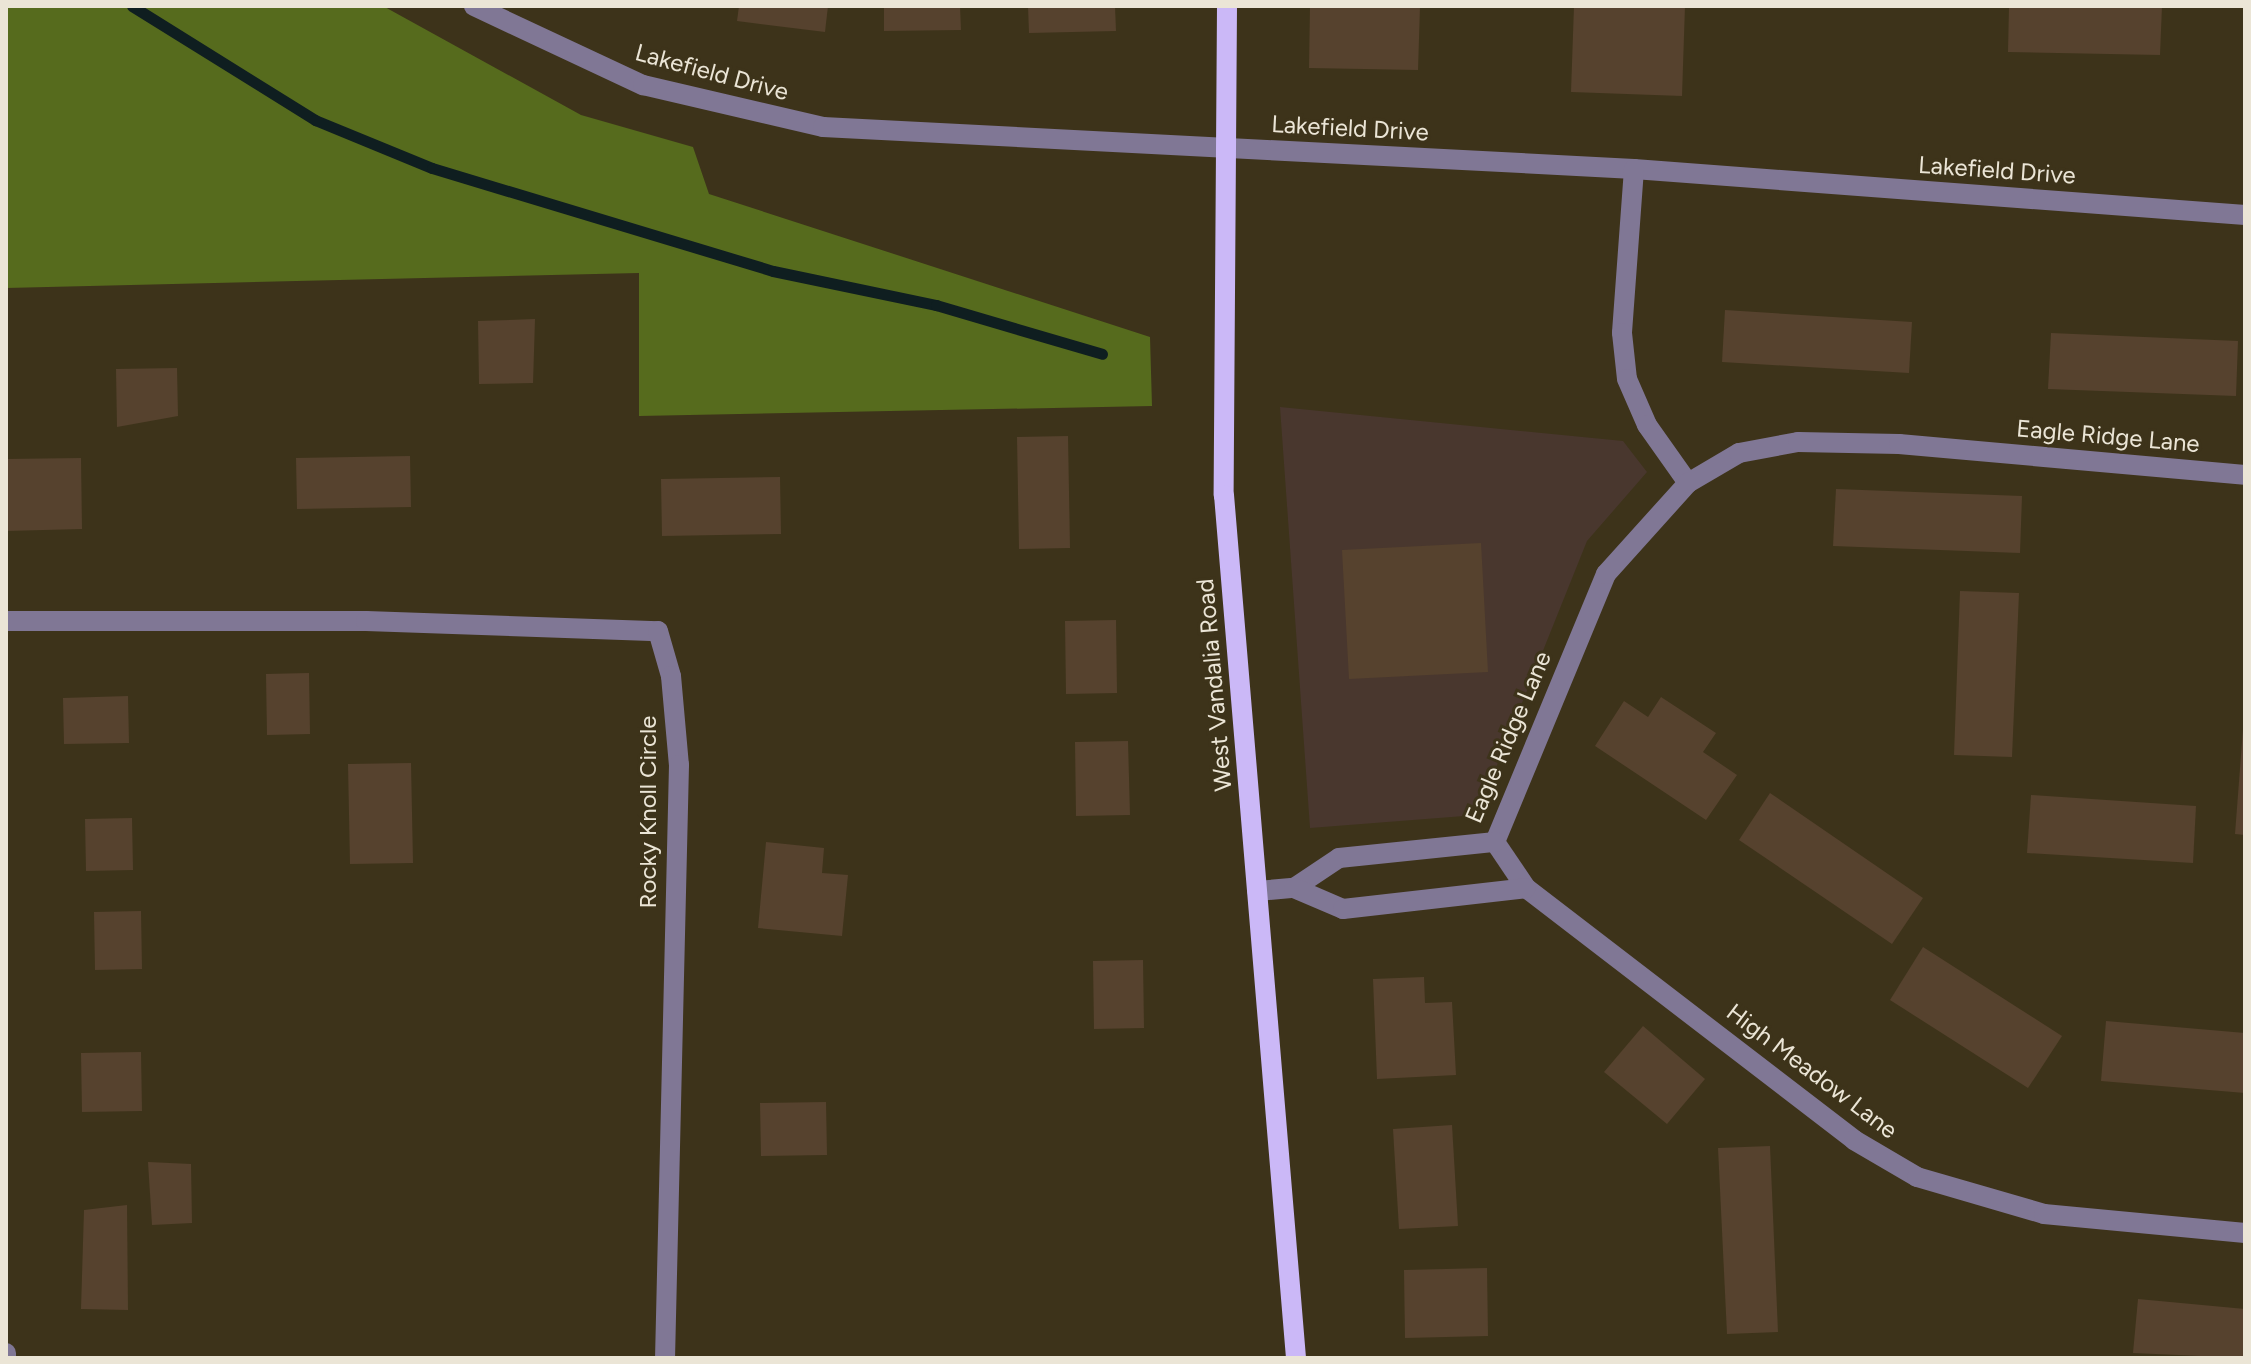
<!DOCTYPE html>
<html>
<head>
<meta charset="utf-8">
<style>
  body { margin:0 }
  #map { position:relative; width:2251px; height:1364px; overflow:hidden; background:#3d331a; font-family:Figtree,sans-serif }
  div>[style] { position:absolute }
  .commercial>* { inset:0; background:#49372e }
  .forest>* { inset:0; background:#566b1d }
  .stream>* { height:11px; margin:-5.5px; padding:0 5.5px; transform-origin:5.5px; border-radius:5.5px; background:#0f1e20 }
  .building>* { inset:0; background:#56422e }
  .minor>* { height:20px; margin:-10px; padding:0 10px; transform-origin:10px; border-radius:10px; background:#807795 }
  .major>* { height:20px; margin:-10px; padding:0 10px; transform-origin:10px; border-radius:10px; background:#cbb8f7 }
  span { translate:-50% -50%; white-space:nowrap; text-align:center; line-height:1.15; -webkit-text-stroke:6px #3d331a; paint-order:stroke }
  .street-label { font-size:24px; color:#ebe5d6 }
  .frame { position:absolute; inset:0; border:8px solid #ebe5d6; pointer-events:none }
</style>
</head>
<body>
<div id="map">
  <div class="commercial">
    <div style="clip-path:polygon(1280px 407px,1623px 441px,1647px 472px,1587px 541px,1477px 815px,1310px 828px)"></div>
  </div>
  <div class="forest">
    <div style="clip-path:polygon(6px 6px,383px 6px,581px 115px,693px 147px,709px 194px,1150px 337px,1152px 406px,639px 416px,639px 273px,6px 288px)"></div>
  </div>
  <div class="stream">
    <div style="left:132px;top:6px;width:216px;rotate:31.9deg"></div>
    <div style="left:315px;top:120px;width:126px;rotate:22.3deg"></div>
    <div style="left:432px;top:168px;width:356px;rotate:16.8deg"></div>
    <div style="left:773px;top:271px;width:167px;rotate:11.8deg"></div>
    <div style="left:936px;top:305px;width:173px;rotate:16.4deg"></div>
  </div>
  <div class="building">
    <div style="clip-path:polygon(739px 6px,828px 6px,825px 32px,737px 21px)"></div>
    <div style="clip-path:polygon(884px 6px,960px 6px,961px 30px,884px 31px)"></div>
    <div style="clip-path:polygon(1028px 6px,1115px 6px,1116px 31px,1029px 33px)"></div>
    <div style="clip-path:polygon(1310px 6px,1420px 6px,1418px 70px,1309px 68px)"></div>
    <div style="clip-path:polygon(1574px 6px,1685px 6px,1682px 96px,1571px 92px)"></div>
    <div style="clip-path:polygon(2009px 6px,2162px 6px,2160px 55px,2008px 52px)"></div>
    <div style="clip-path:polygon(1725px 310px,1912px 322px,1909px 373px,1722px 362px)"></div>
    <div style="clip-path:polygon(535px 319px,533px 383px,479px 384px,478px 321px)"></div>
    <div style="clip-path:polygon(2051px 333px,2238px 341px,2236px 396px,2048px 389px)"></div>
    <div style="clip-path:polygon(177px 368px,178px 416px,117px 427px,116px 369px)"></div>
    <div style="clip-path:polygon(1068px 436px,1070px 548px,1019px 549px,1017px 437px)"></div>
    <div style="clip-path:polygon(410px 456px,411px 507px,297px 509px,296px 458px)"></div>
    <div style="clip-path:polygon(81px 458px,82px 529px,6px 531px,6px 459px)"></div>
    <div style="clip-path:polygon(780px 477px,781px 534px,662px 536px,661px 479px)"></div>
    <div style="clip-path:polygon(1836px 489px,2022px 496px,2020px 553px,1833px 546px)"></div>
    <div style="clip-path:polygon(1481px 543px,1488px 672px,1349px 679px,1342px 550px)"></div>
    <div style="clip-path:polygon(1960px 591px,2019px 593px,2012px 757px,1954px 755px)"></div>
    <div style="clip-path:polygon(1116px 620px,1117px 693px,1066px 694px,1065px 621px)"></div>
    <div style="clip-path:polygon(309px 673px,310px 734px,267px 735px,266px 674px)"></div>
    <div style="clip-path:polygon(128px 696px,129px 743px,64px 744px,63px 698px)"></div>
    <div style="clip-path:polygon(1661px 697px,1716px 733px,1703px 752px,1737px 775px,1706px 820px,1595px 746px,1624px 701px,1648px 717px)"></div>
    <div style="clip-path:polygon(2243px 729px,2245px 729px,2245px 835px,2235px 834px)"></div>
    <div style="clip-path:polygon(1128px 741px,1130px 815px,1076px 816px,1075px 742px)"></div>
    <div style="clip-path:polygon(411px 763px,413px 863px,350px 864px,348px 764px)"></div>
    <div style="clip-path:polygon(1770px 793px,1923px 898px,1892px 944px,1739px 840px)"></div>
    <div style="clip-path:polygon(2031px 795px,2196px 806px,2193px 863px,2027px 853px)"></div>
    <div style="clip-path:polygon(132px 818px,133px 870px,86px 871px,85px 819px)"></div>
    <div style="clip-path:polygon(766px 842px,824px 848px,822px 873px,848px 875px,842px 936px,758px 928px)"></div>
    <div style="clip-path:polygon(141px 911px,142px 969px,95px 970px,94px 912px)"></div>
    <div style="clip-path:polygon(1923px 947px,2062px 1036px,2028px 1088px,1890px 1000px)"></div>
    <div style="clip-path:polygon(1143px 960px,1144px 1028px,1094px 1029px,1093px 961px)"></div>
    <div style="clip-path:polygon(1424px 977px,1425px 1003px,1452px 1002px,1456px 1075px,1377px 1079px,1373px 979px)"></div>
    <div style="clip-path:polygon(2106px 1021px,2245px 1033px,2245px 1093px,2101px 1081px)"></div>
    <div style="clip-path:polygon(1643px 1026px,1705px 1079px,1667px 1124px,1604px 1072px)"></div>
    <div style="clip-path:polygon(141px 1052px,142px 1111px,82px 1112px,81px 1053px)"></div>
    <div style="clip-path:polygon(826px 1102px,827px 1155px,761px 1156px,760px 1103px)"></div>
    <div style="clip-path:polygon(1452px 1125px,1458px 1226px,1399px 1229px,1393px 1129px)"></div>
    <div style="clip-path:polygon(1770px 1146px,1778px 1332px,1727px 1334px,1718px 1148px)"></div>
    <div style="clip-path:polygon(148px 1162px,191px 1164px,192px 1223px,152px 1225px)"></div>
    <div style="clip-path:polygon(127px 1205px,128px 1310px,81px 1309px,84px 1210px)"></div>
    <div style="clip-path:polygon(1487px 1268px,1488px 1336px,1405px 1338px,1404px 1270px)"></div>
    <div style="clip-path:polygon(2138px 1299px,2245px 1309px,2245px 1358px,2133px 1353px)"></div>
  </div>
  <div class="minor">
    <div style="left:474px;top:6px;width:187px;rotate:25.1deg"></div>
    <div style="left:643px;top:85px;width:185px;rotate:13.1deg"></div>
    <div style="left:823px;top:127px;width:812px;rotate:2.96deg"></div>
    <div style="left:1634px;top:169px;width:613px;rotate:4.31deg"></div>
    <div style="left:1634px;top:169px;width:164px;rotate:94.2deg"></div>
    <div style="left:1622px;top:333px;width:46px;rotate:83.8deg"></div>
    <div style="left:1627px;top:379px;width:50px;rotate:66.5deg"></div>
    <div style="left:1647px;top:425px;width:71px;rotate:54.7deg"></div>
    <div style="left:6px;top:621px;width:360px"></div>
    <div style="left:366px;top:621px;width:292px;rotate:2deg"></div>
    <div style="left:658px;top:631px;width:47px;rotate:73.9deg"></div>
    <div style="left:671px;top:676px;width:89px;rotate:84.9deg"></div>
    <div style="left:679px;top:765px;width:593px;rotate:91.35deg"></div>
    <div style="left:1495px;top:842px;width:290px;rotate:-67.5deg"></div>
    <div style="left:1606px;top:574px;width:122px;rotate:-48deg"></div>
    <div style="left:1688px;top:483px;width:59px;rotate:-30.5deg"></div>
    <div style="left:1739px;top:453px;width:60px;rotate:-10.6deg"></div>
    <div style="left:1798px;top:442px;width:101px;rotate:1.1deg"></div>
    <div style="left:1899px;top:444px;width:347px;rotate:5.1deg"></div>
    <div style="left:1495px;top:842px;width:55px;rotate:56deg"></div>
    <div style="left:1526px;top:888px;width:414px;rotate:37.5deg"></div>
    <div style="left:1854px;top:1140px;width:73px;rotate:30.4deg"></div>
    <div style="left:1917px;top:1177px;width:132px;rotate:16.2deg"></div>
    <div style="left:2044px;top:1214px;width:202px;rotate:5.4deg"></div>
    <div style="left:1294px;top:888px;width:54px;rotate:-33.7deg"></div>
    <div style="left:1339px;top:858px;width:157px;rotate:-5.9deg"></div>
    <div style="left:1257px;top:891px;width:37px;rotate:-5deg"></div>
    <div style="left:1294px;top:888px;width:53px;rotate:23.2deg"></div>
    <div style="left:1343px;top:909px;width:184px;rotate:-6.5deg"></div>
    <div style="left:6px;top:1353px;width:5px;rotate:90deg"></div>
  </div>
  <div class="major">
    <div style="left:1227px;top:6px;width:489px;rotate:90.4deg"></div>
    <div style="left:1224px;top:495px;width:866px;rotate:85.23deg"></div>
  </div>
  <div class="street-label">
    <span style="left:712px;top:72px;rotate:15deg">Lakefield Drive</span>
    <span style="left:1350px;top:128px;rotate:3deg">Lakefield Drive</span>
    <span style="left:1997px;top:170px;rotate:4deg">Lakefield Drive</span>
    <span style="left:2108px;top:436px;rotate:5deg">Eagle Ridge Lane</span>
    <span style="left:1214px;top:685px;rotate:-95deg">West Vandalia Road</span>
    <span style="left:1508px;top:737px;rotate:-67deg">Eagle Ridge Lane</span>
    <span style="left:648px;top:812px;rotate:-90deg">Rocky Knoll Circle</span>
    <span style="left:1812px;top:1071px;rotate:37deg">High Meadow Lane</span>
  </div>
  <div class="frame"></div>
</div>
</body>
</html>
